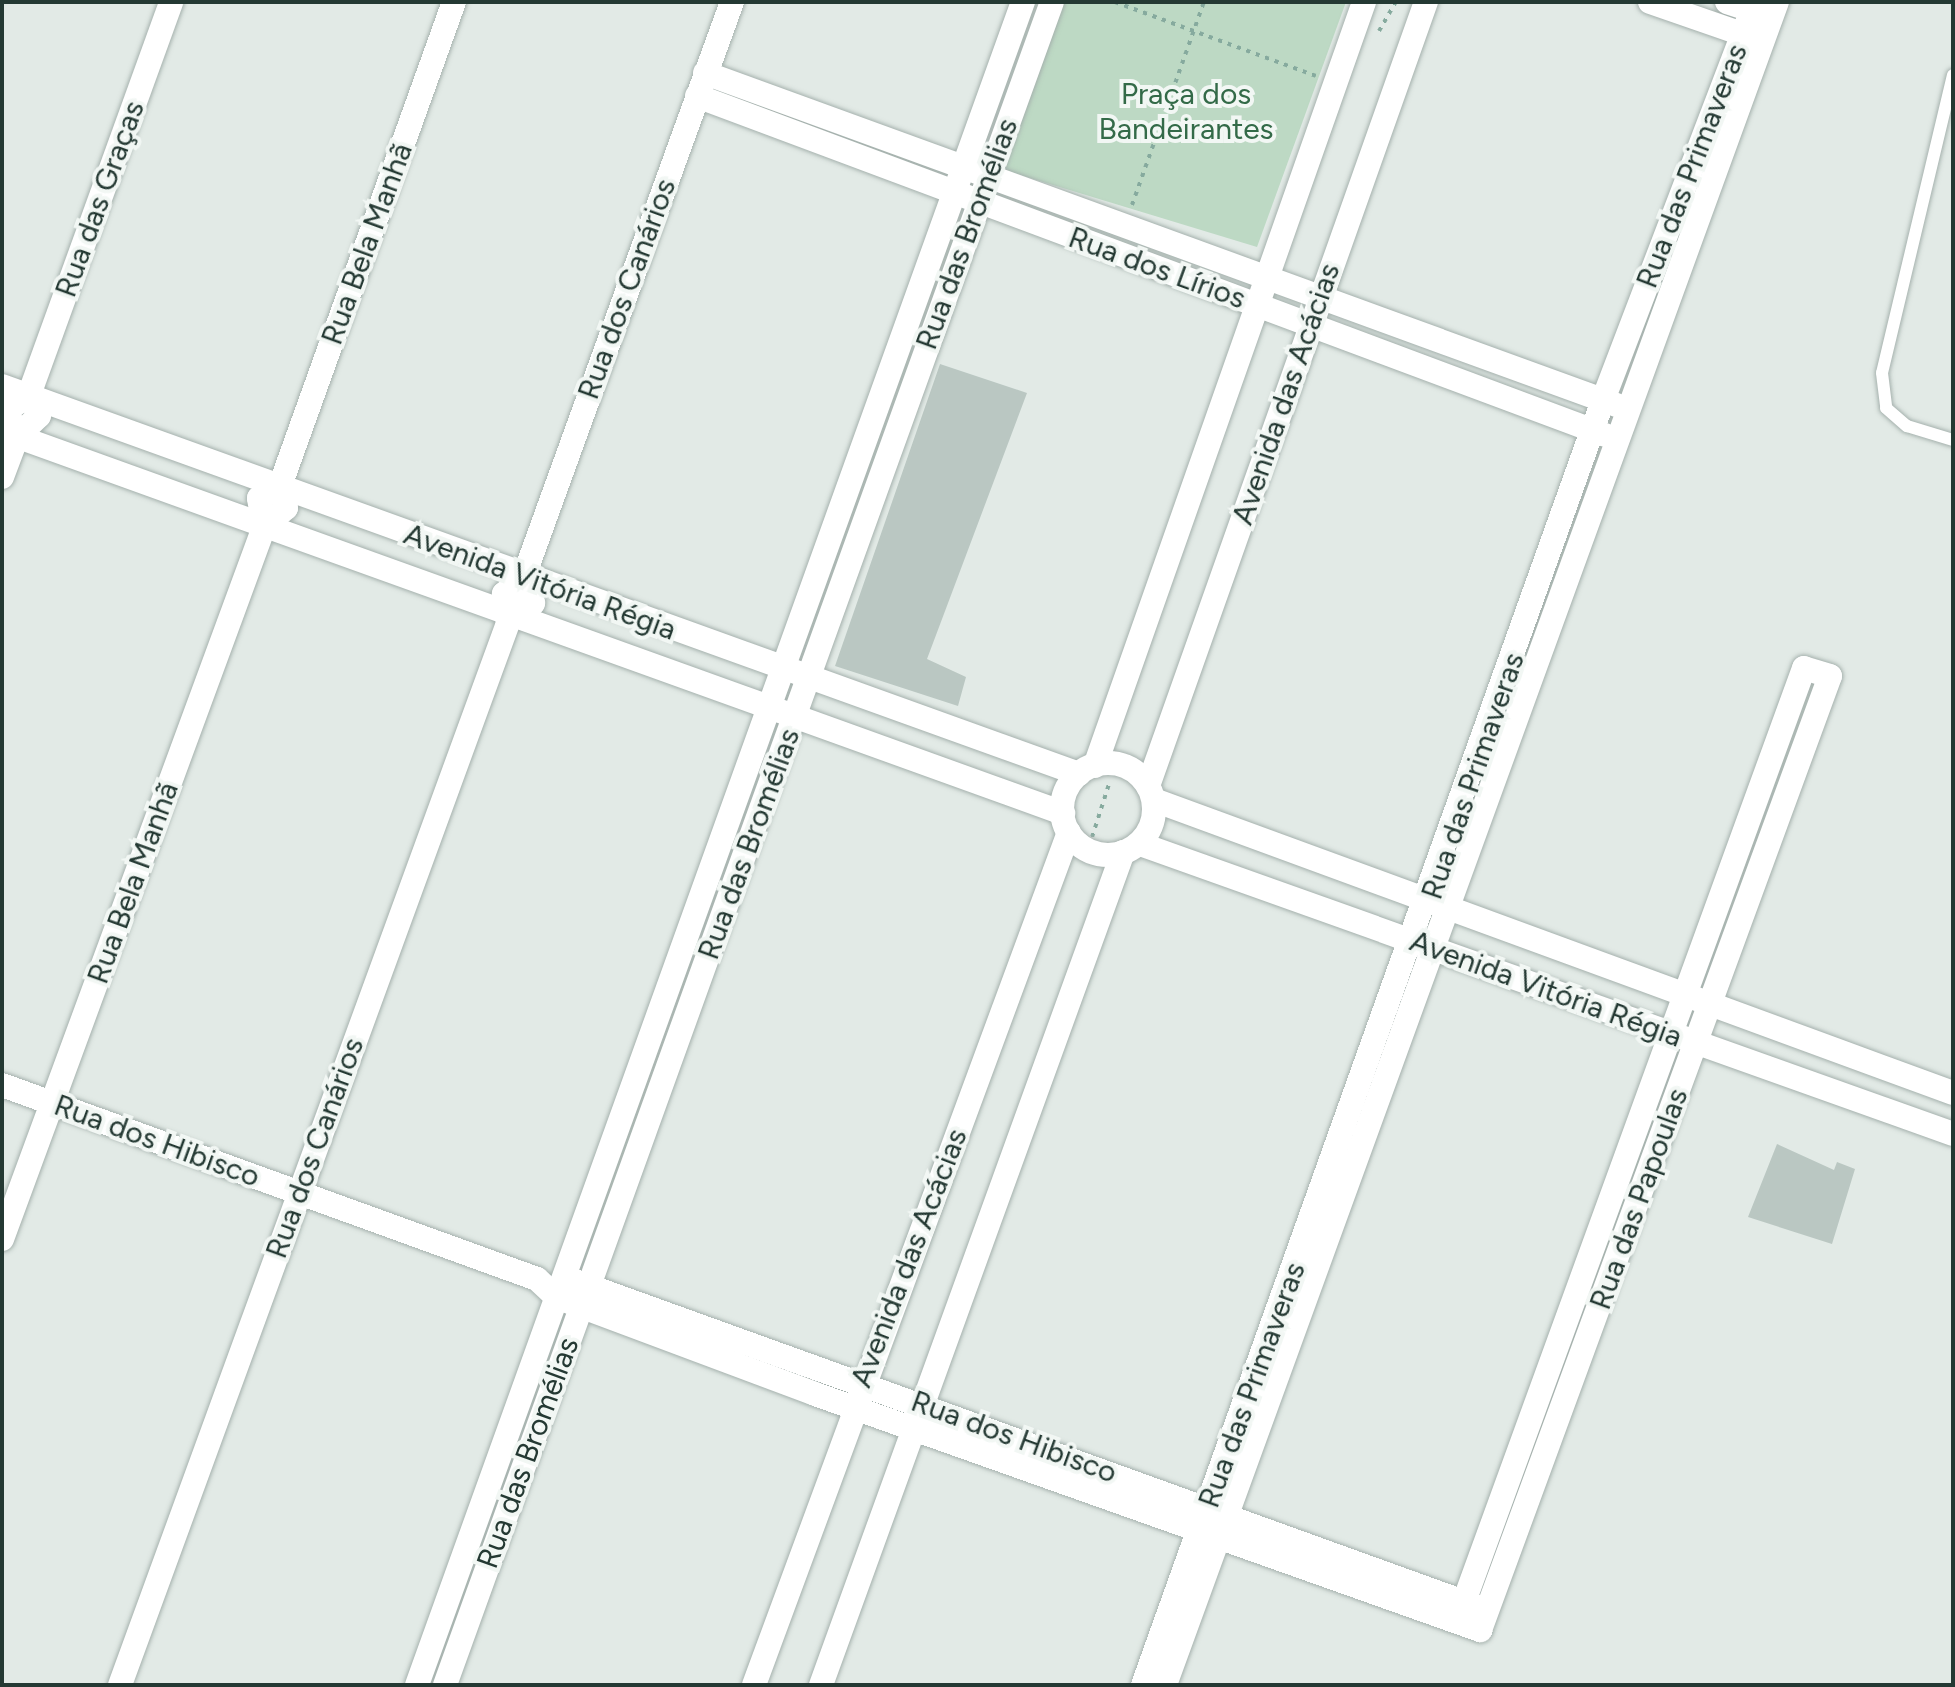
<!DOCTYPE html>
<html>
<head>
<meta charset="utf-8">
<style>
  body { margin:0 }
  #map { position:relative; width:1955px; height:1687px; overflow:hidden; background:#e2eae6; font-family:Figtree,sans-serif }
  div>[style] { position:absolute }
  .green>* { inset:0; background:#bdd9c4 }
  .building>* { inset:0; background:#bac7c2 }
  .path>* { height:4px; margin-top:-2px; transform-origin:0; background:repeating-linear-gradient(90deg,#86aa9e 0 4px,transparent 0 10px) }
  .roads { filter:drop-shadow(0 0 2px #a5b1ad) drop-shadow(0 0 2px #a5b1ad) }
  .lane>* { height:12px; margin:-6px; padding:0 6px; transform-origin:6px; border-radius:6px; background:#fff }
  .street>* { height:24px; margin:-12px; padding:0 12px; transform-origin:12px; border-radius:12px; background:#fff }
  .secondary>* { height:24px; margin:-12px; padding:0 12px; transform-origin:12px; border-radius:12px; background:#fff }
  .secondary>.ring { margin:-12px; padding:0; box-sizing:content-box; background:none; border:24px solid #fff; border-radius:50% }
  span { translate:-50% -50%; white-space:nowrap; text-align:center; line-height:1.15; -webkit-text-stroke:8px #f2f7f4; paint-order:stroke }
  .park-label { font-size:30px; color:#336a48 }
  .street-label { font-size:30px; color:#243933 }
  .frame { position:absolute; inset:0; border:4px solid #243933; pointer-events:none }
</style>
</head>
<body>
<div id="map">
  <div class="green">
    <div style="clip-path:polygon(1061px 2px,1346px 2px,1257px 247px,1000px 169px)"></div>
  </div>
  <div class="building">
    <div style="clip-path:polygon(940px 364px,1027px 393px,927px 659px,966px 677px,958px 706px,835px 666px)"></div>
    <div style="clip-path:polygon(1777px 1144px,1834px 1170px,1837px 1162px,1855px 1169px,1832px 1244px,1748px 1217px)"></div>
  </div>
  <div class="path">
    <div style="left:1115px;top:2px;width:214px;rotate:20.2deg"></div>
    <div style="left:1379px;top:31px;width:34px;rotate:-60deg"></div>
    <div style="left:1132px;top:205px;width:215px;rotate:-70.5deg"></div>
    <div style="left:1086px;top:856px;width:76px;rotate:-72.3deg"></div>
  </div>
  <div class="roads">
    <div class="lane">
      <div style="left:1953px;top:75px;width:306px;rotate:103.4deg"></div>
      <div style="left:1882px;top:373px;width:35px;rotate:83deg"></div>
      <div style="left:1886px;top:408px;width:28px;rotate:41deg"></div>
      <div style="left:1907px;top:426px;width:48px;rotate:16.9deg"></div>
    </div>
    <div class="street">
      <div style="left:1650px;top:2px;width:113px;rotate:19.1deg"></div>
      <div style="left:1727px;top:2px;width:41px;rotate:18.4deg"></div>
      <div style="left:705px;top:73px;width:970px;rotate:20.02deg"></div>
      <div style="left:697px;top:96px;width:969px;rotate:20.47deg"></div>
      <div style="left:29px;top:395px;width:418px;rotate:-70.1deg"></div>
      <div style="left:17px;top:437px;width:29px;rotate:-110deg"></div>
      <div style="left:7px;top:410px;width:27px;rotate:-34deg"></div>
      <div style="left:17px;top:437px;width:30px;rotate:-44deg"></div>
      <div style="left:39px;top:416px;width:23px;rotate:-115deg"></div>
      <div style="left:2px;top:477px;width:43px;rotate:-69.4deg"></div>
      <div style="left:280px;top:486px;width:514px;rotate:-70.23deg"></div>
      <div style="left:264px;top:527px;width:29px;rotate:-100deg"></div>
      <div style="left:259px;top:498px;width:24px;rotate:-30deg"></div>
      <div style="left:264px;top:527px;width:29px;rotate:-41deg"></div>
      <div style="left:286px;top:508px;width:23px;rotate:-105deg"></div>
      <div style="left:524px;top:576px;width:611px;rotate:-70.08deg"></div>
      <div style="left:512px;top:612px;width:23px;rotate:-23deg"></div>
      <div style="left:533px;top:603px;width:28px;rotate:-108deg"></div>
      <div style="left:512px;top:612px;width:20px;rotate:-114deg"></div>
      <div style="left:504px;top:594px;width:27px;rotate:-42deg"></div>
      <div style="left:2px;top:1085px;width:569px;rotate:19.93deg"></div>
      <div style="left:537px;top:1279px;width:26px;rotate:43deg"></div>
      <div style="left:556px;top:1297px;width:277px;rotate:20.5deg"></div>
      <div style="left:815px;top:1394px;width:706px;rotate:19.54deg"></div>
      <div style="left:1480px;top:1630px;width:1016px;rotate:-69.85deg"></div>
      <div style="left:1830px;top:676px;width:27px;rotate:-163deg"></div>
      <div style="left:1804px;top:668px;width:1014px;rotate:110.01deg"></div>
      <div style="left:2px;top:1239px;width:759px;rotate:-69.8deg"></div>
      <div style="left:572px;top:1280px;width:963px;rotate:19.85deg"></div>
      <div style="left:120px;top:1685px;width:1142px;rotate:-69.93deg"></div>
      <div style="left:417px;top:1685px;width:1789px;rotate:-70.2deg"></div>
      <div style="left:445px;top:1685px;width:1789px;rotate:-70.17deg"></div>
      <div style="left:1143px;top:1685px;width:1365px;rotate:-70.3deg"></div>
      <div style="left:1603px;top:400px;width:426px;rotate:-69.1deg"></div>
      <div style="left:1165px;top:1685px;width:1791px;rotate:-70.02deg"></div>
    </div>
    <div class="secondary">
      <div style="left:2px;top:386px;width:1145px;rotate:19.81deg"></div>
      <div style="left:2px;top:431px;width:1128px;rotate:19.8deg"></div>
      <div class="ring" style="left:1062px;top:763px;width:68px;height:68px"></div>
      <div style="left:1095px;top:766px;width:810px;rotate:-70.6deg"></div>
      <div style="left:1148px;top:786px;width:832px;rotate:-70.48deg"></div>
      <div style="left:1154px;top:800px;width:851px;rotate:20.14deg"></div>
      <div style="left:1140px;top:844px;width:863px;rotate:19.63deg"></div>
      <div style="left:754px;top:1685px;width:909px;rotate:-69.73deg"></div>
      <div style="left:821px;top:1685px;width:886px;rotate:-70.07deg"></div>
    </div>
  </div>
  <div class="park-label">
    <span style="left:1186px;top:111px">Praça dos<br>Bandeirantes</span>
  </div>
  <div class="street-label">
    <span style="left:1692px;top:166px;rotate:-69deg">Rua das Primaveras</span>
    <span style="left:100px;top:199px;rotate:-70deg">Rua das Graças</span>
    <span style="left:967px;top:234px;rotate:-70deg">Rua das Bromélias</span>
    <span style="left:367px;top:244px;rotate:-70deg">Rua Bela Manhã</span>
    <span style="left:1157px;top:268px;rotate:20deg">Rua dos Lírios</span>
    <span style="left:627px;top:289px;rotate:-70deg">Rua dos Canários</span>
    <span style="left:1286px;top:394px;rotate:-71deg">Avenida das Acácias</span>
    <span style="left:540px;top:582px;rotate:20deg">Avenida Vitória Régia</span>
    <span style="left:1473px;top:776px;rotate:-71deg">Rua das Primaveras</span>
    <span style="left:749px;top:844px;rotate:-70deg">Rua das Bromélias</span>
    <span style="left:133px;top:883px;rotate:-70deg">Rua Bela Manhã</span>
    <span style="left:1546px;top:989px;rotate:20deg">Avenida Vitória Régia</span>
    <span style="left:157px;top:1141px;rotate:20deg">Rua dos Hibisco</span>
    <span style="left:315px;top:1148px;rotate:-70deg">Rua dos Canários</span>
    <span style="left:1639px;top:1199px;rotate:-70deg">Rua das Papoulas</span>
    <span style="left:909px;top:1258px;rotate:-69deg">Avenida das Acácias</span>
    <span style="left:1252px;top:1385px;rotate:-70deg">Rua das Primaveras</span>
    <span style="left:1014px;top:1437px;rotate:20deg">Rua dos Hibisco</span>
    <span style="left:528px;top:1453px;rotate:-70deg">Rua das Bromélias</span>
  </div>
  <div class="frame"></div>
</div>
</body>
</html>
